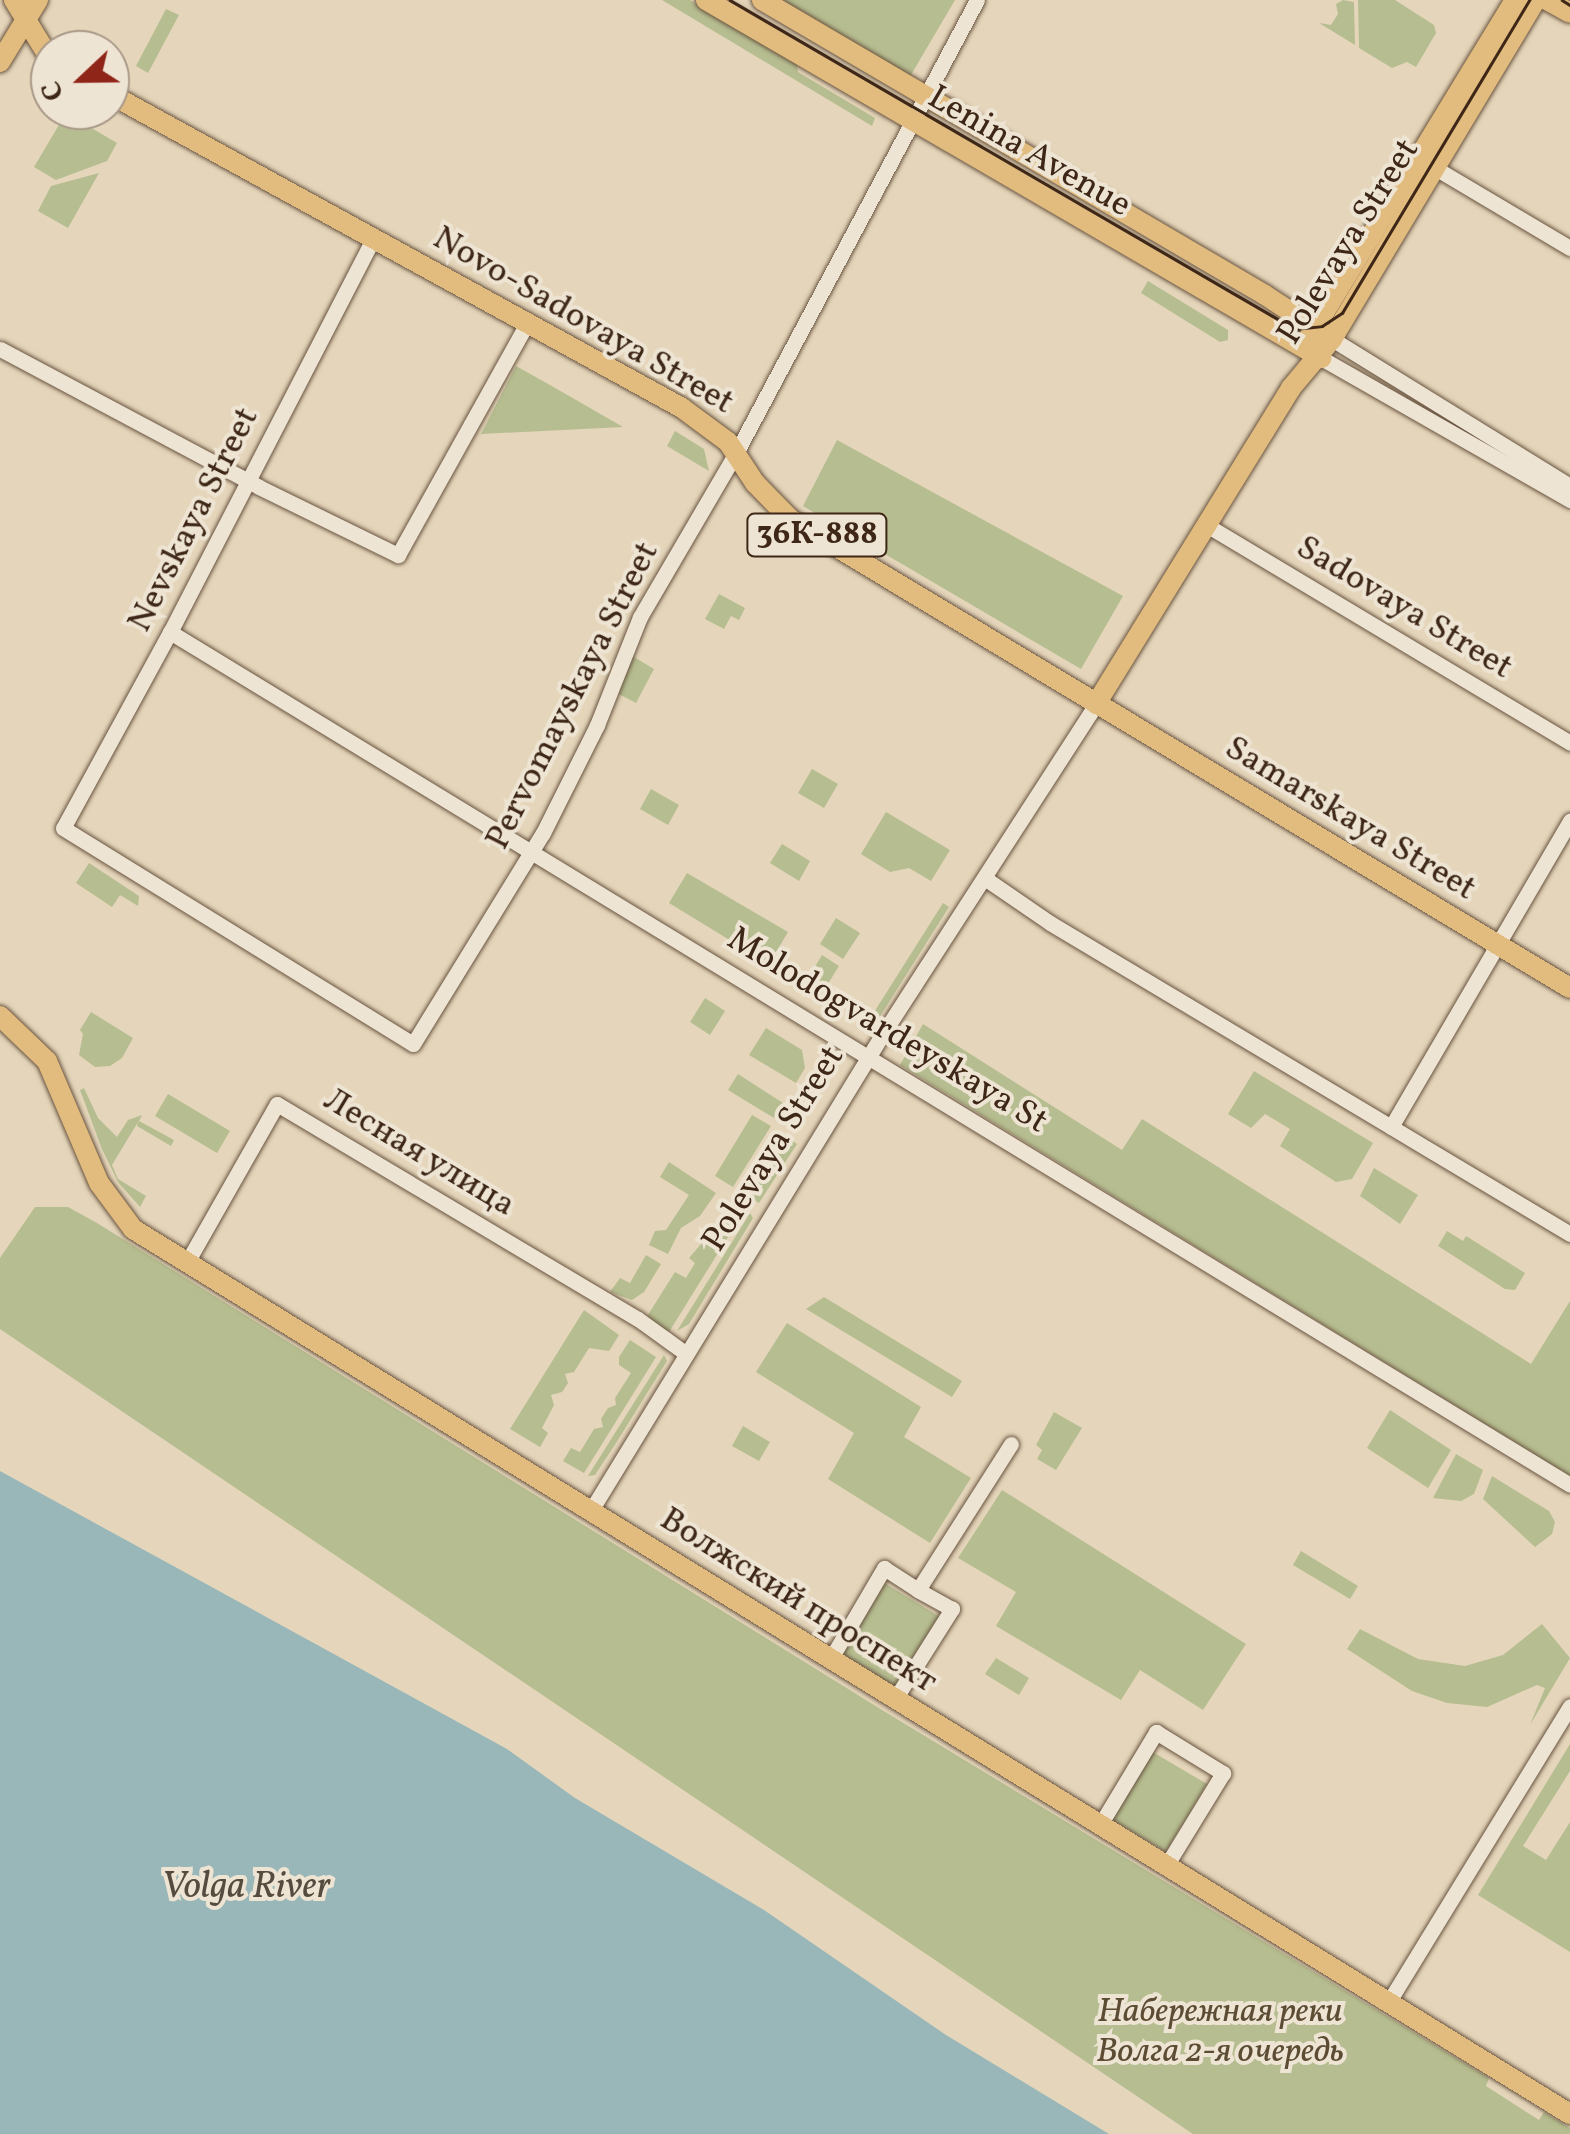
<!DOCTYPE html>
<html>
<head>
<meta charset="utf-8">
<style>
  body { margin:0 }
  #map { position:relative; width:1570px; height:2134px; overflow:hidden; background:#e5d6bb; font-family:Vollkorn,serif }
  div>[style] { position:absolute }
  .green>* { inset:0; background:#b6bd90 }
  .water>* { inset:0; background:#99b7b9 }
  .roads { filter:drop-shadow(0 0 2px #68533f) drop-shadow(0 0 2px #68533f) }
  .minor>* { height:15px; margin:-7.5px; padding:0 7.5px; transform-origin:7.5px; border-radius:7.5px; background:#eee4d3 }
  .major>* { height:20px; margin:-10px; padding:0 10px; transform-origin:10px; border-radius:10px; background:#e2bb7e }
  .tram>* { height:2.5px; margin:-1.25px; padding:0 1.25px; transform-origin:1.25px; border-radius:1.25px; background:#3e2716 }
  span { translate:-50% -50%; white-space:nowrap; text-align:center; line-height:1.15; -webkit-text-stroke:8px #eee4d3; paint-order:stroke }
  .shield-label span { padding:2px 8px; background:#eee4d3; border:2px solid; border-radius:8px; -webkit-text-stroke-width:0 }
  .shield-label { font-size:32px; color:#3e2716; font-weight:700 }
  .street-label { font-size:35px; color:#3e2716 }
  .park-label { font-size:35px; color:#5c4c34; font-style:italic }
  .water-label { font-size:38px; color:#554b3f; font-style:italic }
  .north { position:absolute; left:30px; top:30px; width:100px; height:100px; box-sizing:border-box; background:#eee4d3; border:2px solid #a89887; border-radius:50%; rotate:248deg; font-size:28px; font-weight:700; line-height:40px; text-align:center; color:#3e2716 }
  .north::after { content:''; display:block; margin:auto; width:35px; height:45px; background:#8f2418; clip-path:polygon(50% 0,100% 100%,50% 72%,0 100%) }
</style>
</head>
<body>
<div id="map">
  <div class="green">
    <div style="clip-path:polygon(662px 0,690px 0,797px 64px,798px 72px,875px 118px,872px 126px)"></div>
    <div style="clip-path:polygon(772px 0,955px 0,908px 80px)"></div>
    <div style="clip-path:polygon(1343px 0,1354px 2px,1355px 45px,1319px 23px,1331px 25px,1338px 14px,1336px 4px)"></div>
    <div style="clip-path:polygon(1358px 0,1395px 0,1434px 25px,1436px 33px,1416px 67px,1407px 62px,1392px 68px,1359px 48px)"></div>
    <div style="clip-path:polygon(166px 9px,179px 15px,148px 73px,136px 66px)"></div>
    <div style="clip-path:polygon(66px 113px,117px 143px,107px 161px,56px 180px,34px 167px)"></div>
    <div style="clip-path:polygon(99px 173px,68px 228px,38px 211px,51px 186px)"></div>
    <div style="clip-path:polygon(1148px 281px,1228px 330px,1228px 340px,1220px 342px,1141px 293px)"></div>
    <div style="clip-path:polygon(516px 366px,550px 385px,623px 427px,481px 434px)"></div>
    <div style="clip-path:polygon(675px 431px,704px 449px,709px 471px,667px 446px)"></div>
    <div style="clip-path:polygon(837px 440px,1123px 596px,1081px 669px,803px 506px)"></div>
    <div style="clip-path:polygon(719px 594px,745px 608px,739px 620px,731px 616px,724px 629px,705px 619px)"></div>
    <div style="clip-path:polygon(629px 654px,654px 669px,636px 703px,613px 691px)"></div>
    <div style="clip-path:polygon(812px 769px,838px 784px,824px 808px,798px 793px)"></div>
    <div style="clip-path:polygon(651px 789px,679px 805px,668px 825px,640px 809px)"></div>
    <div style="clip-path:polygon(886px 812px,950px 850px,931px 881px,909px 868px,890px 872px,861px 854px)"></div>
    <div style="clip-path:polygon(782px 844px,810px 861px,799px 881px,770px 863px)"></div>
    <div style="clip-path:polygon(89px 863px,139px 896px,138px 906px,120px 895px,112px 907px,76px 883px)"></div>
    <div style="clip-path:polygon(687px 873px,788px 932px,769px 964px,669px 903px)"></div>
    <div style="clip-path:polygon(943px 903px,949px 907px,877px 1021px,871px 1017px)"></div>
    <div style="clip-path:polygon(836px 918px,860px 933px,843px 959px,820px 944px)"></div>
    <div style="clip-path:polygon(822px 955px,839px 966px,821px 995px,804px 985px)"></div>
    <div style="clip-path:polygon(705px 998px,725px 1011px,710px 1035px,690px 1022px)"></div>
    <div style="clip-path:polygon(91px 1012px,133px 1038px,122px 1058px,110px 1066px,95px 1067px,79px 1055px,83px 1034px,80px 1030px)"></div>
    <div style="clip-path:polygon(923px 1024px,1122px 1150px,1142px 1119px,1531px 1364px,1570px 1301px,1570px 1476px,900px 1065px)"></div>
    <div style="clip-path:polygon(766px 1028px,802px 1050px,805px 1068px,796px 1083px,749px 1055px)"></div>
    <div style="clip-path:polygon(1254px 1071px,1373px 1143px,1352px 1179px,1336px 1182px,1280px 1146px,1290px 1129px,1265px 1114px,1251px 1128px,1228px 1114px)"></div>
    <div style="clip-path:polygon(738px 1074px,783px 1103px,774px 1118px,728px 1090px)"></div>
    <div style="clip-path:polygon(84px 1088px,98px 1118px,117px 1137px,128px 1120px,142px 1115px,139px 1121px,174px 1140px,171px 1146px,137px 1126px,138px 1122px,112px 1165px,118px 1179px,146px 1196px,140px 1207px,118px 1182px,102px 1149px,80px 1090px)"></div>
    <div style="clip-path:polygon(168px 1094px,230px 1131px,217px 1153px,155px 1116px)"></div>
    <div style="clip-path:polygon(752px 1115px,771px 1126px,733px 1187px,715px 1176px)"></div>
    <div style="clip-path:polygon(781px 1133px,797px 1144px,759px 1203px,742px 1193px)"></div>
    <div style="clip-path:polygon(669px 1162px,716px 1193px,700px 1216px,681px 1228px,668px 1254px,649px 1245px,655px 1231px,666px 1230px,689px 1195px,660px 1177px)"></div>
    <div style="clip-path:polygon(1374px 1168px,1418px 1195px,1400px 1224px,1360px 1196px)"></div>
    <div style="clip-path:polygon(735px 1205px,741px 1216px,669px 1332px,646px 1318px,675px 1272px,686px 1278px,695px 1263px,689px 1258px)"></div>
    <div style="clip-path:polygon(35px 1207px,68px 1207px,97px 1223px,882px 1710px,1489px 2078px,1486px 2086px,1539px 2120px,1544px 2112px,1570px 2128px,1570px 2134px,1193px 2134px,0 1329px,0 1258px)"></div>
    <div style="clip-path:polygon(750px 1213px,753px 1218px,689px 1324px,677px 1331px)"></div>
    <div style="clip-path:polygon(1447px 1231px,1463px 1241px,1466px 1236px,1525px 1273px,1515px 1290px,1505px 1289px,1438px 1246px)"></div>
    <div style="clip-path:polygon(646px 1255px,661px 1264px,644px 1292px,632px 1300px,610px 1292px,620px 1278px,630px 1283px)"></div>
    <div style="clip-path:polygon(824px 1297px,962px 1381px,952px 1397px,806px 1309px)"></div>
    <div style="clip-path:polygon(584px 1310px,619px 1335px,609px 1351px,589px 1348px,574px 1372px,565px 1374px,568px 1383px,562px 1392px,551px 1395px,554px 1405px,542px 1428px,548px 1433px,540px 1447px,510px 1429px)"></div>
    <div style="clip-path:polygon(787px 1323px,921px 1407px,904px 1437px,971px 1478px,930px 1543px,828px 1479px,854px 1433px,756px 1372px)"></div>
    <div style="clip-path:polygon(630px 1340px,656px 1357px,584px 1473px,563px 1461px,571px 1448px,580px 1452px,594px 1429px,603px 1427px,601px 1419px,608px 1408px,616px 1405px,615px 1398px,631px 1373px,619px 1365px,619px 1357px)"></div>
    <div style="clip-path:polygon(664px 1355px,667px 1361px,616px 1443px,595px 1475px,588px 1476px)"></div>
    <div style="clip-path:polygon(1390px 1410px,1451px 1450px,1428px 1488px,1367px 1448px)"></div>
    <div style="clip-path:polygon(1054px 1412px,1082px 1428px,1056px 1470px,1037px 1459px,1042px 1450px,1036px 1445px)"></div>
    <div style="clip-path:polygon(743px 1426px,770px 1442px,759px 1461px,732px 1446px)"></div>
    <div style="clip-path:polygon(1456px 1454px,1483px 1470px,1474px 1494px,1461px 1501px,1433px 1498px)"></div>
    <div style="clip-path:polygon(1492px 1476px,1549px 1511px,1555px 1522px,1552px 1534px,1535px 1547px,1483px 1499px)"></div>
    <div style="clip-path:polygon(1002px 1490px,1246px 1644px,1203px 1710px,1140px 1670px,1121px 1700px,996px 1626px,1016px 1592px,958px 1558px)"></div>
    <div style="clip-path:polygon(1301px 1551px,1358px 1586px,1350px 1599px,1293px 1565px)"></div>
    <div style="clip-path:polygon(883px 1582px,940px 1617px,894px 1691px,838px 1656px)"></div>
    <div style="clip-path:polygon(1542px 1624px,1570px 1658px,1530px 1725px,1545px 1688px,1537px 1685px,1487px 1707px,1447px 1703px,1412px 1691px,1347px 1649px,1360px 1629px,1418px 1659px,1465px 1666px,1503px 1655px)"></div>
    <div style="clip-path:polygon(996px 1658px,1029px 1678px,1019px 1695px,985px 1674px)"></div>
    <div style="clip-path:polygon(1570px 1744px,1570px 1771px,1523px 1846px,1546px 1860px,1570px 1822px,1570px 1952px,1478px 1895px)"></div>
    <div style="clip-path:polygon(1151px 1751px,1207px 1784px,1166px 1852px,1111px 1819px)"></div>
  </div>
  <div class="water">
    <div style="clip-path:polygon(0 1471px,507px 1749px,575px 1798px,764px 1910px,946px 2035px,1109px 2134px,0 2134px)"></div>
  </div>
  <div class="roads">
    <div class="minor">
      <div style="left:1430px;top:165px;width:163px;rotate:30.7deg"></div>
      <div style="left:374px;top:237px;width:445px;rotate:117.3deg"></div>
      <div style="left:170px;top:632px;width:223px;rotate:118.6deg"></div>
      <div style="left:63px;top:828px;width:411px;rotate:31.7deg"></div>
      <div style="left:413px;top:1044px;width:248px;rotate:-58.4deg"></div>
      <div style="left:543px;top:833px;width:121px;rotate:-63.4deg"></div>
      <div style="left:597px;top:725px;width:116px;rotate:-68.3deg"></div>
      <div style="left:640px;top:617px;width:190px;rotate:-59.7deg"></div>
      <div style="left:736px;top:453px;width:513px;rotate:-61.99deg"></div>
      <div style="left:1332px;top:339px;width:280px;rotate:31.7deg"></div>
      <div style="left:0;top:349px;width:293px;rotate:28deg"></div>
      <div style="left:259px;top:487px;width:155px;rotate:26.1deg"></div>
      <div style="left:398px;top:555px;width:268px;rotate:-60.9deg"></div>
      <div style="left:1321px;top:358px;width:287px;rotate:29.7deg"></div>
      <div style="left:1208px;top:526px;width:422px;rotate:30.9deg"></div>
      <div style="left:170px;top:632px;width:1639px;rotate:31.35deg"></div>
      <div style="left:986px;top:879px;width:78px;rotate:34.5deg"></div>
      <div style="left:1050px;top:923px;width:606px;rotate:30.88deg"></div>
      <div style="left:1391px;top:1127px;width:355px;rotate:-59.7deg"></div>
      <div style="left:186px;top:1264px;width:184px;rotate:-60.4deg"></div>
      <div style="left:277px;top:1104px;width:420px;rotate:30.8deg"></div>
      <div style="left:638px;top:1319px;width:58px;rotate:35.9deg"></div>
      <div style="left:590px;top:1512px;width:559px;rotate:-58.53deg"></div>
      <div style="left:882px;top:1035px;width:394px;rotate:-57.1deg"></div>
      <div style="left:830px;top:1660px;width:107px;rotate:-59.6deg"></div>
      <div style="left:884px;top:1568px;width:40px;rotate:32.9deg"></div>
      <div style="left:895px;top:1699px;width:107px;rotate:-57.7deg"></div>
      <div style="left:952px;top:1609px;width:39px;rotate:-151deg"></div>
      <div style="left:918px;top:1590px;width:173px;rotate:-57.5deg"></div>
      <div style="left:1100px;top:1825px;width:109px;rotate:-58.9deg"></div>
      <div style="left:1156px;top:1732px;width:79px;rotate:31.5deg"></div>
      <div style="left:1223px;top:1773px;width:109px;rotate:121.5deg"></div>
      <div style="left:1388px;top:2003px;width:348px;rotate:-58.5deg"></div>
    </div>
    <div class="major">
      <div style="left:14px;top:0;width:69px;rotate:58.6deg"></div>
      <div style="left:706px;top:0;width:712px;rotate:30.2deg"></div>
      <div style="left:762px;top:0;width:583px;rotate:30.39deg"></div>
      <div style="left:1265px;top:295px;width:80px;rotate:33.3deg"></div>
      <div style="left:1547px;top:0;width:26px;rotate:29deg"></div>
      <div style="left:0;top:62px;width:73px;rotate:-58.5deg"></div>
      <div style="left:110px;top:94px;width:653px;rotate:28.76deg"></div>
      <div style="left:682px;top:408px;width:57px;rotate:36.5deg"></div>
      <div style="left:728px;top:442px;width:49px;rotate:56.6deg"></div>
      <div style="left:755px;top:483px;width:50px;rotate:45.8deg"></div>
      <div style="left:790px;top:519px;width:910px;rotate:31.02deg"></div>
      <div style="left:1308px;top:339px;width:397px;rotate:-58.6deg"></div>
      <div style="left:1096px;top:704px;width:371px;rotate:-58.3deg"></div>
      <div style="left:1291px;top:388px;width:64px;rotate:-50.1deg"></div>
      <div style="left:1332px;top:339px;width:396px;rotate:-59deg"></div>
      <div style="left:0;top:1016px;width:65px;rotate:43.8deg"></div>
      <div style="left:47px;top:1061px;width:133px;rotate:66.9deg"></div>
      <div style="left:99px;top:1183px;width:57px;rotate:53.5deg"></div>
      <div style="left:133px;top:1229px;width:1688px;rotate:31.63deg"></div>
    </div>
  </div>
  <div class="tram">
    <div style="left:730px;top:0;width:654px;rotate:30.21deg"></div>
    <div style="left:1295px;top:329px;width:27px;rotate:-6deg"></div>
    <div style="left:1322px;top:326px;width:24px;rotate:-33deg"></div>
    <div style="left:1342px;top:313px;width:365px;rotate:-59.1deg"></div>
    <div style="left:1562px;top:0;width:9px;rotate:32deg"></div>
  </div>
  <div class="shield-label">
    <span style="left:817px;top:535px">36К-888</span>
  </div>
  <div class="street-label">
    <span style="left:1029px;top:152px;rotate:30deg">Lenina Avenue</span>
    <span style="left:1349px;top:242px;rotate:-58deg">Polevaya Street</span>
    <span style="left:583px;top:321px;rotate:30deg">Novo-Sadovaya Street</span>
    <span style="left:194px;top:520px;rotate:-63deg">Nevskaya Street</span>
    <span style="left:1404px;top:608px;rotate:31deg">Sadovaya Street</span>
    <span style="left:573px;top:696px;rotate:-63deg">Pervomayskaya Street</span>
    <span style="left:1350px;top:819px;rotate:31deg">Samarskaya Street</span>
    <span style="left:887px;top:1031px;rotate:31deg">Molodogvardeyskaya St</span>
    <span style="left:774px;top:1149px;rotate:-58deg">Polevaya Street</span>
    <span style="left:419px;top:1153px;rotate:31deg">Лесная улица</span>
    <span style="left:798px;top:1601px;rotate:32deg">Волжский проспект</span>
  </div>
  <div class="park-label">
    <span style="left:1220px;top:2032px">Набережная реки<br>Волга 2-я очередь</span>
  </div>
  <div class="water-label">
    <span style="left:246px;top:1888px">Volga River</span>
  </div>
  <div class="north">С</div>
</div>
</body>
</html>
